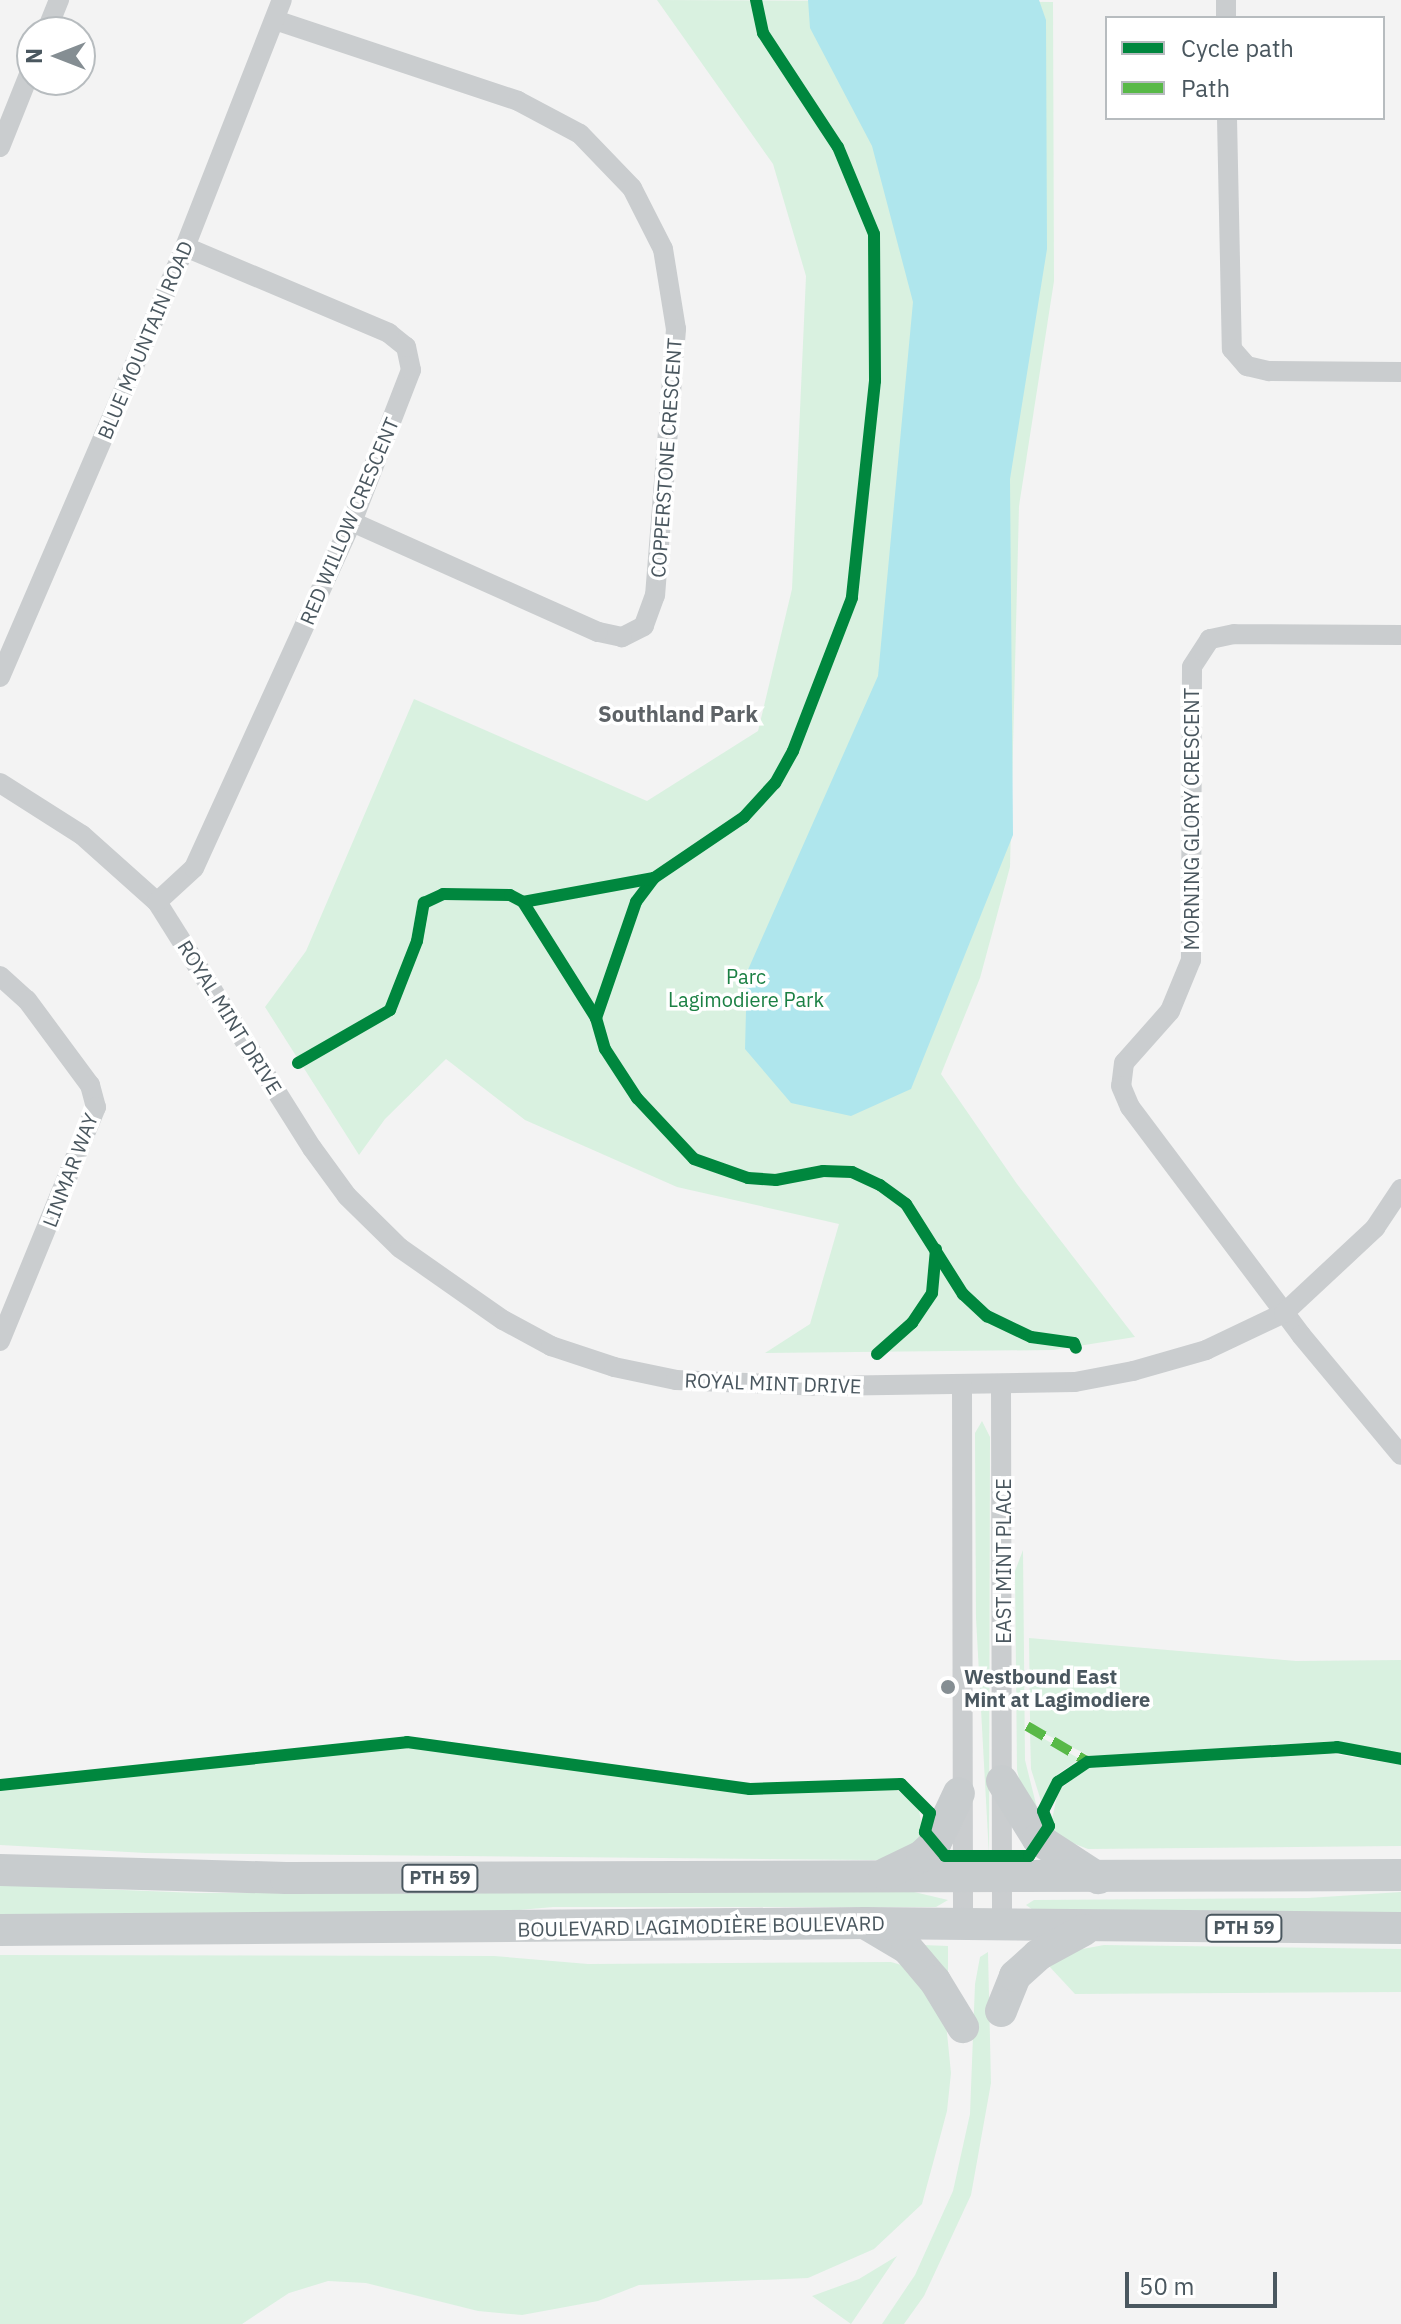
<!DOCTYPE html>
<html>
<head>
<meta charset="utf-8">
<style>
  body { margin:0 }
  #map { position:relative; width:1401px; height:2324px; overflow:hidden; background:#f3f3f3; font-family:"IBM Plex Sans",sans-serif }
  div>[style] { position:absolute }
  .green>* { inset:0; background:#d9f1e0 }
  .water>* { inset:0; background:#afe6ed }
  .minor>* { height:20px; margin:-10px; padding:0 10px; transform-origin:10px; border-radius:10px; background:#cacdcf }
  .primary>* { height:32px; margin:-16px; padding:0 16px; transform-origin:16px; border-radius:16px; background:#c8ccce }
  .quiet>* { height:10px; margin-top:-5px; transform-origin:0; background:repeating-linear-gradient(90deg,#58b947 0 20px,transparent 0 30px) }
  .cycleway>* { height:12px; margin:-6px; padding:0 6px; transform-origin:6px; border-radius:6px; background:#00873e }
  .dots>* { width:22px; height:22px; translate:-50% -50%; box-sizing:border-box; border:4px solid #fff; border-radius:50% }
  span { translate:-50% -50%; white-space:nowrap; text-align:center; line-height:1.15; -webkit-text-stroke:7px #fff; paint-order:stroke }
  .shield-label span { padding:2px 6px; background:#fff; border:2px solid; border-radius:6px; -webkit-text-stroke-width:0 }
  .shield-label { font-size:18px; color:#4a575f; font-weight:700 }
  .street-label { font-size:20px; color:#4a575f }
  .park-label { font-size:20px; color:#1b8044 }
  .poi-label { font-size:20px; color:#4a575f; font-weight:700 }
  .left { translate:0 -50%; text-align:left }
  .neighbourhood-label { font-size:22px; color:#5e6367; font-weight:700 }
  .legend { position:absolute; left:1105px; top:16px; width:280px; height:104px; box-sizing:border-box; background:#fff; border:2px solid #b7bcbf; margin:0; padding:10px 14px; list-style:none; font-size:24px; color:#4a575f }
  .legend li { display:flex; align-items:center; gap:16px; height:40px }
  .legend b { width:40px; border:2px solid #b7bcbf }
  .north { position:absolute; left:16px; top:16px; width:80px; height:80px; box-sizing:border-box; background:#fff; border:2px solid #b7bcbf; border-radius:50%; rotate:270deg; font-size:22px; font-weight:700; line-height:32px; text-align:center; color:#4a575f }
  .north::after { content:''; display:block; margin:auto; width:28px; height:36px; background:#858e93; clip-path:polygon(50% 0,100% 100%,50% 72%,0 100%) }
  .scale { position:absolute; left:1125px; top:2272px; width:152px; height:36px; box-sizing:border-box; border:4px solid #4a575f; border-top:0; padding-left:10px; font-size:24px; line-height:28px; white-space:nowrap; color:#4a575f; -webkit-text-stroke:6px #fff; paint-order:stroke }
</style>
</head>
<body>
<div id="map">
  <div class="green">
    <div style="clip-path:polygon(657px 0,1053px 2px,1054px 281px,1019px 506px,1010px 867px,980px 978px,941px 1074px,1017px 1184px,1135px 1337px,1053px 1350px,765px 1353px,810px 1324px,839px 1224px,677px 1187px,525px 1120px,446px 1059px,385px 1119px,359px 1155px,265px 1007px,306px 951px,414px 699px,647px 801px,758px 731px,792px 589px,806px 276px,773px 164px)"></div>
    <div style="clip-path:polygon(982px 1421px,990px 1437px,989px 1855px,976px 1618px,975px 1433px)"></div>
    <div style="clip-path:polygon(1023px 1550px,1025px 1760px,1042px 1828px,1023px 1794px,1017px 1770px,1015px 1571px)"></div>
    <div style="clip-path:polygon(1029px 1638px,1296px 1661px,1401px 1660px,1401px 1754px,1337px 1741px,1090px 1756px,1039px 1731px,1030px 1720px)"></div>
    <div style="clip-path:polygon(1030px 1731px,1080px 1759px,1059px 1773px,1041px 1801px,1031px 1769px)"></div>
    <div style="clip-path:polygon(381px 1747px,427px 1748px,761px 1793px,893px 1787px,918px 1806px,924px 1836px,890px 1859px,875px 1860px,146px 1853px,0 1845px,0 1790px)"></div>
    <div style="clip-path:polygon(1323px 1752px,1401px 1765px,1401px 1846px,1088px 1849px,1049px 1834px,1058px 1791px,1086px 1768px)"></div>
    <div style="clip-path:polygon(0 1885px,197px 1893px,910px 1891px,948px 1900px,936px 1907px,553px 1907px,452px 1916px,0 1918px)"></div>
    <div style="clip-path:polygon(1401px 1892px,1401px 1916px,1033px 1910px,1026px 1905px,1034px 1900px,1308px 1898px)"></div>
    <div style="clip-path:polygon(923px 1945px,948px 1946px,948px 1974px)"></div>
    <div style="clip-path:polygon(1104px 1945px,1401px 1949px,1401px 1992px,1075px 1994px,1048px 1965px,1077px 1950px)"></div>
    <div style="clip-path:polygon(988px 1952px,991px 2083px,971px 2195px,924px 2296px,904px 2324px,882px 2324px,915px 2275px,953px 2191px,970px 2114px,975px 1984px,980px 1957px)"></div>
    <div style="clip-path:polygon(0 1955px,494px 1956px,588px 1964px,891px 1962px,905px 1966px,946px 2023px,951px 2073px,947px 2111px,922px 2204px,874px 2249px,808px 2278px,639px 2285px,598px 2301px,522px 2315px,478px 2311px,366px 2283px,328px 2281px,289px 2293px,242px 2324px,0 2324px)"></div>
    <div style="clip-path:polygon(897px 2256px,851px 2324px,812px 2296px,859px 2279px)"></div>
  </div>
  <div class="water">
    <div style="clip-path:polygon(808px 0,1039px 0,1046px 20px,1047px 249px,1010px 479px,1013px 835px,911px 1089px,851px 1116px,791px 1103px,745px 1049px,747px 972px,878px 676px,913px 302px,872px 146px,810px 28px)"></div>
  </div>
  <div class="minor">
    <div style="left:1226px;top:0;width:18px;rotate:90deg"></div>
    <div style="left:275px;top:20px;width:256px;rotate:18.4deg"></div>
    <div style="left:518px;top:101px;width:70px;rotate:28deg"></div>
    <div style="left:580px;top:134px;width:75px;rotate:46.1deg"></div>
    <div style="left:632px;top:188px;width:68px;rotate:63.1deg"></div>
    <div style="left:663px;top:249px;width:81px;rotate:80.8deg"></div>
    <div style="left:676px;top:329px;width:267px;rotate:94.5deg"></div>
    <div style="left:655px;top:595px;width:33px;rotate:110deg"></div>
    <div style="left:644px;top:626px;width:25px;rotate:153deg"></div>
    <div style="left:622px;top:637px;width:25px;rotate:-168deg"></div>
    <div style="left:598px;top:632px;width:269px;rotate:-155.9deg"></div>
    <div style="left:46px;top:32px;width:35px;rotate:-68deg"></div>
    <div style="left:1227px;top:118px;width:231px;rotate:88.8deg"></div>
    <div style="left:1232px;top:349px;width:23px;rotate:49deg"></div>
    <div style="left:1247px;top:366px;width:23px;rotate:13deg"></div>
    <div style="left:1269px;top:371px;width:132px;rotate:0.4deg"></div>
    <div style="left:0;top:147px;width:86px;rotate:-68.2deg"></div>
    <div style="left:1401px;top:635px;width:167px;rotate:-179.7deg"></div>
    <div style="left:1234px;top:634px;width:25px;rotate:168deg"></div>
    <div style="left:1210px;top:639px;width:33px;rotate:123deg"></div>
    <div style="left:1192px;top:667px;width:293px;rotate:90.2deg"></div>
    <div style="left:1191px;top:960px;width:55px;rotate:112.4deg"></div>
    <div style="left:1170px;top:1011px;width:69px;rotate:131.5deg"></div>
    <div style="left:1124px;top:1063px;width:23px;rotate:97deg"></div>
    <div style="left:1121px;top:1086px;width:23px;rotate:67deg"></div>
    <div style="left:1130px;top:1107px;width:285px;rotate:53.1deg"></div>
    <div style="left:1301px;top:1335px;width:156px;rotate:50.2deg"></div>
    <div style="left:0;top:677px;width:468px;rotate:-66.7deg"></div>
    <div style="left:185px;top:247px;width:265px;rotate:-68.6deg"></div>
    <div style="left:0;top:783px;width:97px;rotate:32.4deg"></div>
    <div style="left:82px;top:835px;width:101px;rotate:41.8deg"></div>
    <div style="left:157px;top:902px;width:291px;rotate:57.8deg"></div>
    <div style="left:312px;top:1148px;width:59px;rotate:53.9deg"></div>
    <div style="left:347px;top:1196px;width:74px;rotate:44.5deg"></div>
    <div style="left:400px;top:1248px;width:126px;rotate:35deg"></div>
    <div style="left:503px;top:1320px;width:55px;rotate:28.4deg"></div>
    <div style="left:551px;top:1346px;width:66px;rotate:18.4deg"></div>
    <div style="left:614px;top:1367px;width:63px;rotate:11.8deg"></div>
    <div style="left:676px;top:1380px;width:146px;rotate:2.4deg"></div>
    <div style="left:822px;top:1386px;width:253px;rotate:-0.9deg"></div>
    <div style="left:1075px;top:1382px;width:59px;rotate:-10.7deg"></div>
    <div style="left:1133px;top:1371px;width:76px;rotate:-16deg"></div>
    <div style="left:1206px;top:1350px;width:86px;rotate:-25.4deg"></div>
    <div style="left:1284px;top:1313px;width:125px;rotate:-43deg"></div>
    <div style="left:1375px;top:1228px;width:47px;rotate:-56.3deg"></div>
    <div style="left:157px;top:902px;width:50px;rotate:-42.6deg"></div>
    <div style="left:194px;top:868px;width:380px;rotate:-65.5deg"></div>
    <div style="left:352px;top:522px;width:163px;rotate:-68.8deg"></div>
    <div style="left:411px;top:370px;width:24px;rotate:-102deg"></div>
    <div style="left:406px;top:347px;width:22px;rotate:-141deg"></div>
    <div style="left:389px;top:333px;width:221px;rotate:-157.1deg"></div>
    <div style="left:0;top:976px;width:36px;rotate:42deg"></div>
    <div style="left:27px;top:1000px;width:106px;rotate:53.5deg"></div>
    <div style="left:90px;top:1085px;width:23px;rotate:75deg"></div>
    <div style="left:96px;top:1107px;width:253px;rotate:112.3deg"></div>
    <div style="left:1001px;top:1385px;width:543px;rotate:89.89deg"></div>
    <div style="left:962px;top:1386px;width:538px;rotate:89.89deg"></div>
  </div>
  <div class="primary">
    <div style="left:1002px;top:1781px;width:68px;rotate:58.2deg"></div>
    <div style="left:1038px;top:1839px;width:72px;rotate:33deg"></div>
    <div style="left:0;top:1870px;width:286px;rotate:1.6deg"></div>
    <div style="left:286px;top:1878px;width:1115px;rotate:-0.15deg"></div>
    <div style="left:885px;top:1874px;width:41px;rotate:-25.9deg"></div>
    <div style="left:922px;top:1856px;width:18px;rotate:-43deg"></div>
    <div style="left:935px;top:1844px;width:56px;rotate:-64.8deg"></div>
    <div style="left:868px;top:1925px;width:45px;rotate:30.5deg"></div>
    <div style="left:907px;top:1948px;width:43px;rotate:49.7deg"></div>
    <div style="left:935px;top:1981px;width:54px;rotate:58.7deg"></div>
    <div style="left:0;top:1930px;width:865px;rotate:-0.46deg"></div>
    <div style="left:865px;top:1923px;width:536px;rotate:0.53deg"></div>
    <div style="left:1001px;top:2011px;width:38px;rotate:-68deg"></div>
    <div style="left:1015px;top:1976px;width:31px;rotate:-42deg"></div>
    <div style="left:1038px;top:1955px;width:52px;rotate:-28.5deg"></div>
  </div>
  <div class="quiet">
    <div style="left:1027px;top:1726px;width:71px;rotate:30.5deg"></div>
  </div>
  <div class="cycleway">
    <div style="left:756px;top:0;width:34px;rotate:78deg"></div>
    <div style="left:763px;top:33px;width:136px;rotate:56.7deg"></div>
    <div style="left:838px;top:147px;width:94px;rotate:67.5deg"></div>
    <div style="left:874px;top:234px;width:147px;rotate:89.6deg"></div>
    <div style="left:875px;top:381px;width:218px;rotate:96.1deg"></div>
    <div style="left:852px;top:598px;width:164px;rotate:111.1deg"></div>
    <div style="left:793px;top:751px;width:37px;rotate:119deg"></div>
    <div style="left:775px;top:783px;width:46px;rotate:132.4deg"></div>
    <div style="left:744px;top:817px;width:109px;rotate:145.9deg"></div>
    <div style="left:654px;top:878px;width:30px;rotate:127deg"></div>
    <div style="left:636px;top:902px;width:123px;rotate:109deg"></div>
    <div style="left:596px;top:1018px;width:32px;rotate:74deg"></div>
    <div style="left:605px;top:1049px;width:59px;rotate:56.9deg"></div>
    <div style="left:637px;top:1098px;width:83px;rotate:46.9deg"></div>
    <div style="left:694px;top:1159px;width:57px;rotate:19.4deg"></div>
    <div style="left:748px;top:1178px;width:28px;rotate:4deg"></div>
    <div style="left:776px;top:1180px;width:48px;rotate:-10.8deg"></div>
    <div style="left:823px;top:1171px;width:29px;rotate:2deg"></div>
    <div style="left:852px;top:1172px;width:31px;rotate:25deg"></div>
    <div style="left:880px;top:1185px;width:32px;rotate:36deg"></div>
    <div style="left:906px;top:1204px;width:107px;rotate:57.7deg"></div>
    <div style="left:963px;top:1294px;width:33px;rotate:43deg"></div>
    <div style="left:987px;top:1316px;width:49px;rotate:25.5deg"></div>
    <div style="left:1031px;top:1337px;width:43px;rotate:7.9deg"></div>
    <div style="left:1074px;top:1343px;width:5px;rotate:68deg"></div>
    <div style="left:523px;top:902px;width:133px;rotate:-10.4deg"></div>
    <div style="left:298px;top:1063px;width:106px;rotate:-29.9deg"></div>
    <div style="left:390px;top:1010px;width:74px;rotate:-68.6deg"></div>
    <div style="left:417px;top:941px;width:39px;rotate:-80deg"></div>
    <div style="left:424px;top:903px;width:21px;rotate:-25deg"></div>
    <div style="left:443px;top:894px;width:67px;rotate:0.9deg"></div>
    <div style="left:510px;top:895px;width:15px;rotate:28deg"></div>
    <div style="left:523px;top:902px;width:137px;rotate:57.8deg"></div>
    <div style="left:877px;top:1354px;width:47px;rotate:-41.5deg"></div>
    <div style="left:912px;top:1323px;width:36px;rotate:-56deg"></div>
    <div style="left:932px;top:1293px;width:44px;rotate:-84.8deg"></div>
    <div style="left:0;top:1785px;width:409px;rotate:-6deg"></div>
    <div style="left:407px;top:1742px;width:346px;rotate:7.8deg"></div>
    <div style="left:750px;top:1789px;width:151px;rotate:-1.9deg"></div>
    <div style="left:901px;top:1784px;width:41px;rotate:45deg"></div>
    <div style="left:930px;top:1813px;width:20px;rotate:105deg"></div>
    <div style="left:925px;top:1832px;width:31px;rotate:50deg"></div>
    <div style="left:945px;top:1856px;width:84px"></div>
    <div style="left:1029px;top:1856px;width:36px;rotate:-56deg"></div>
    <div style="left:1049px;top:1826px;width:16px;rotate:-112deg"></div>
    <div style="left:1043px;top:1811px;width:33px;rotate:-63deg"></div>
    <div style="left:1058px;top:1782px;width:36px;rotate:-34deg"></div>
    <div style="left:1088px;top:1762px;width:249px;rotate:-3.4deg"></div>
    <div style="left:1337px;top:1747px;width:65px;rotate:10.6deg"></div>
  </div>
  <div class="dots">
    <div style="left:948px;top:1687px;background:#858e93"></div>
  </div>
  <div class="shield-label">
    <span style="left:440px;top:1878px">PTH 59</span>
    <span style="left:1244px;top:1928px">PTH 59</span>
  </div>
  <div class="street-label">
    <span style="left:145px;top:340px;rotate:-67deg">BLUE MOUNTAIN ROAD</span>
    <span style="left:666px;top:458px;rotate:-86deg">COPPERSTONE CRESCENT</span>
    <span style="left:349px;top:521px;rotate:-67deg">RED WILLOW CRESCENT</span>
    <span style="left:1191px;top:819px;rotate:-90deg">MORNING GLORY CRESCENT</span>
    <span style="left:230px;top:1017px;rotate:58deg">ROYAL MINT DRIVE</span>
    <span style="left:70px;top:1170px;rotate:-69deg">LINMAR WAY</span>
    <span style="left:773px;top:1383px;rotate:2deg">ROYAL MINT DRIVE</span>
    <span style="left:1003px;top:1561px;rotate:-90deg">EAST MINT PLACE</span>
    <span style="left:701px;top:1926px;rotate:-1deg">BOULEVARD LAGIMODIÈRE BOULEVARD</span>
  </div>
  <div class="park-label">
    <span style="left:746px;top:988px">Parc<br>Lagimodiere Park</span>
  </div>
  <div class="poi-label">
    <span class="left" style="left:964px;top:1688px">Westbound East<br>Mint at Lagimodiere</span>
  </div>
  <div class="neighbourhood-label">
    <span style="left:678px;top:714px">Southland Park</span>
  </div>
  <ul class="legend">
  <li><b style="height:10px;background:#00873e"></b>Cycle path</li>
  <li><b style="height:10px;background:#58b947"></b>Path</li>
  </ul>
  <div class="north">N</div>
  <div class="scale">50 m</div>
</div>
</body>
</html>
